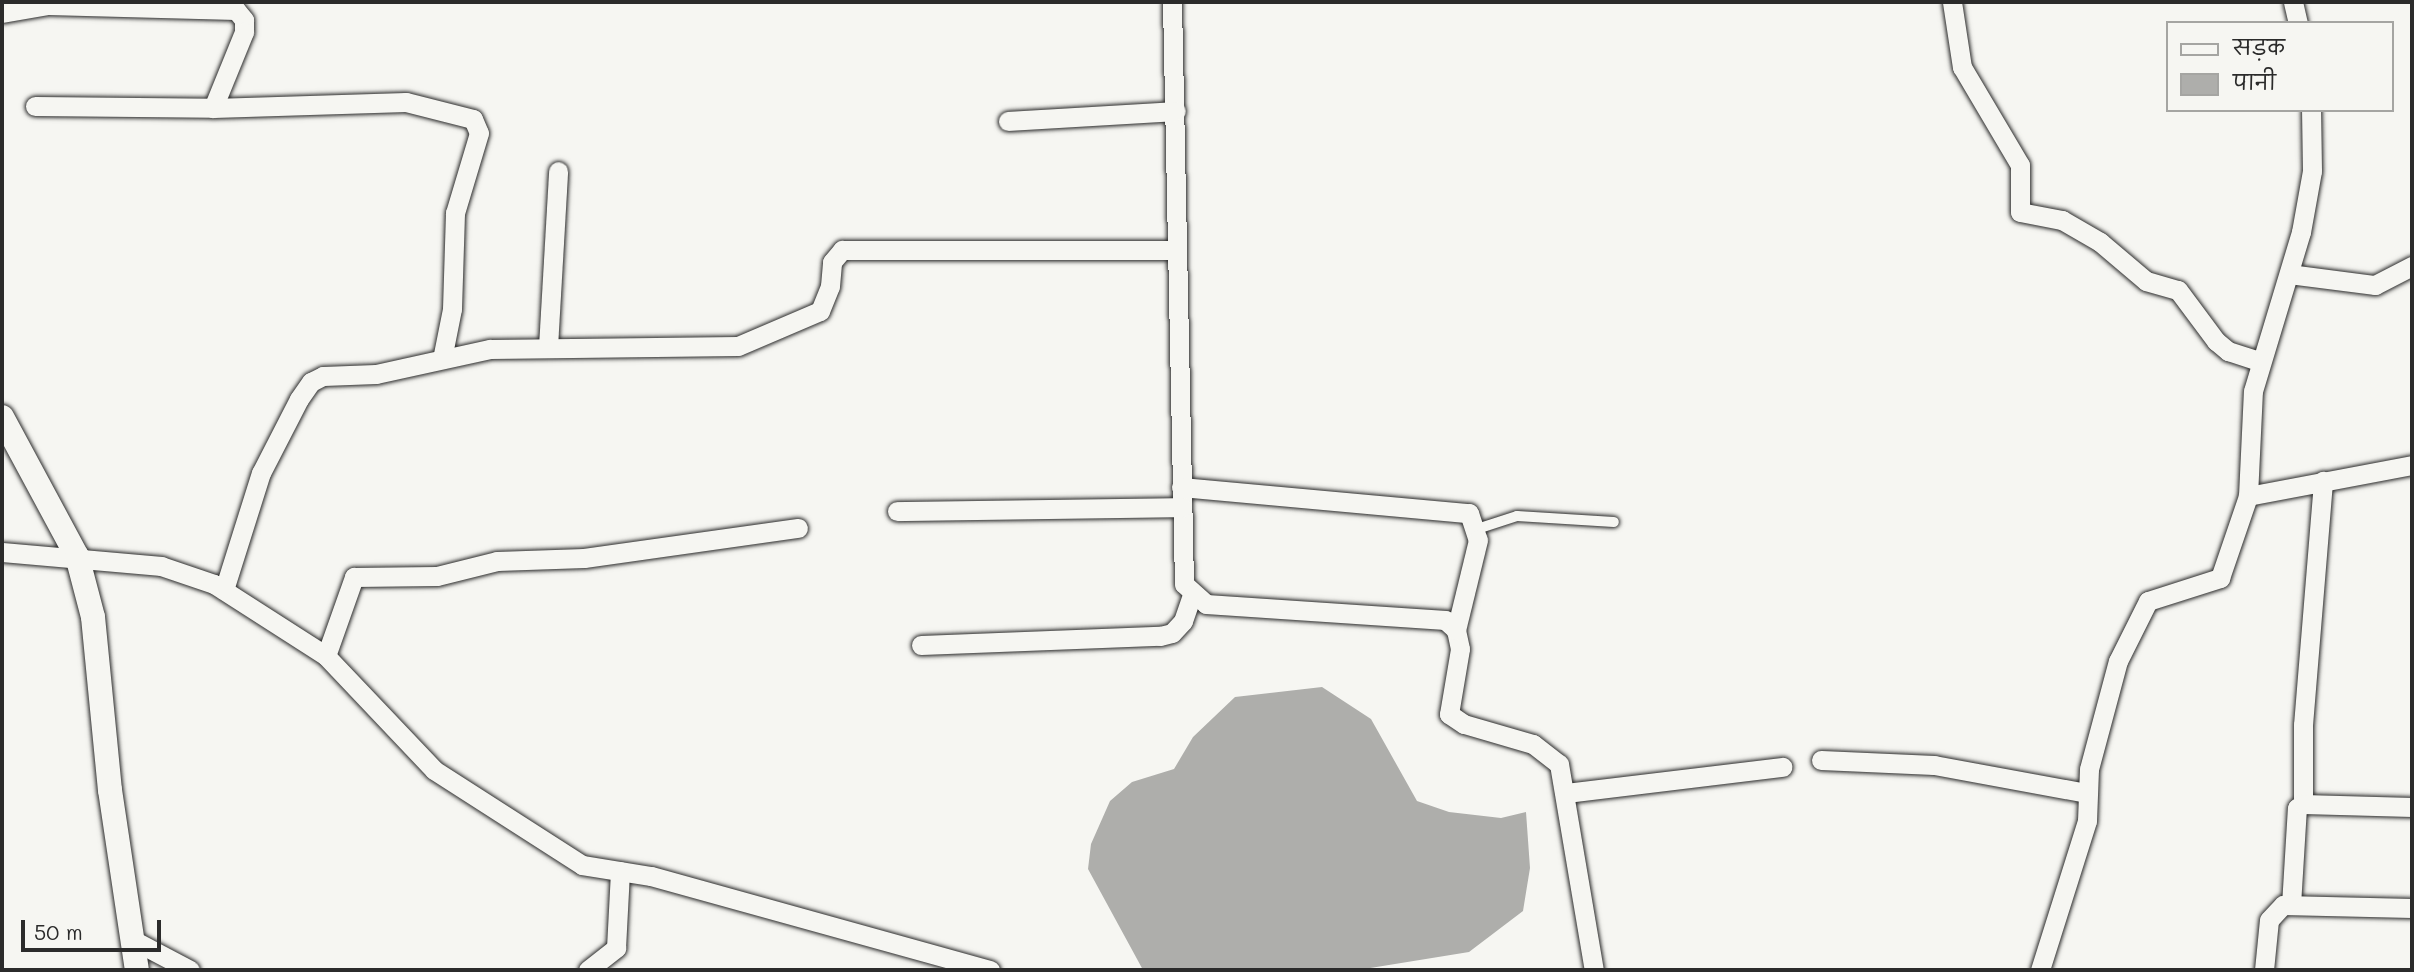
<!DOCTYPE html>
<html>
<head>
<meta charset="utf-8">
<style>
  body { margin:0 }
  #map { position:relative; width:2414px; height:972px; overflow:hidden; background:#f6f6f2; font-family:Mali,"Playpen Sans Deva",sans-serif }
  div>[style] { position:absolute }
  .water>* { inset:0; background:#aeaeab }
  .roads { filter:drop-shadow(0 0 2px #2b2b2b) drop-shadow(0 0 2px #2b2b2b) }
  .service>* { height:10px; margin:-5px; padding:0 5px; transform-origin:5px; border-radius:5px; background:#f6f6f2 }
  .minor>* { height:19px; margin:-9.5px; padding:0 9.5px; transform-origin:9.5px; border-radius:9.5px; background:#f6f6f2 }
  .tertiary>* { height:24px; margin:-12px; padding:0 12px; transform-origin:12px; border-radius:12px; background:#f6f6f2 }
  span { translate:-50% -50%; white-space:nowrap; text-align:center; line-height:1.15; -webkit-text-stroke:6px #f6f6f2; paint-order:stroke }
  .frame { position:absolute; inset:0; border:4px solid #2b2b2b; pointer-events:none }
  .legend { position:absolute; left:2166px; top:21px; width:228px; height:91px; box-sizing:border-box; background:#f6f6f2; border:2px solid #a5a5a2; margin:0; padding:9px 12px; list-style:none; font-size:21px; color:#2b2b2b }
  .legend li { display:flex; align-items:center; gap:14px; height:35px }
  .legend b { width:35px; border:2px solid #a5a5a2 }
  .scale { position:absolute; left:21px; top:920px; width:140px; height:32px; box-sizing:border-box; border:4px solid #2b2b2b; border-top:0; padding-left:9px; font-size:21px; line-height:24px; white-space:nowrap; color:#2b2b2b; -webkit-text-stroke:5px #f6f6f2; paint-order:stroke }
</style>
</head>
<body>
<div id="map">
  <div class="water">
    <div style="clip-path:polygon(1322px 687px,1371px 719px,1417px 801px,1449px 812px,1501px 818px,1526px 812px,1530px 868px,1523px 911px,1469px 952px,1358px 970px,1143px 970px,1088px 869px,1091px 844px,1110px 801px,1132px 782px,1174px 769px,1193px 737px,1235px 697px)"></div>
  </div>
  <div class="roads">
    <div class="service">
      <div style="left:1477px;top:529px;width:42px;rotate:-18deg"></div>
      <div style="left:1517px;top:516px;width:97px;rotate:3.5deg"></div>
    </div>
    <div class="minor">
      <div style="left:1172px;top:2px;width:582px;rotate:88.82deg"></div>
      <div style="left:1184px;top:584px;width:30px;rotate:42deg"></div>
      <div style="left:1206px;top:604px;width:240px;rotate:3.8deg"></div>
      <div style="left:1445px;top:620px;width:15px;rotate:42deg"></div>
      <div style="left:1456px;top:630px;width:19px;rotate:78deg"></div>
      <div style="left:1460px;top:649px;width:66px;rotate:99.6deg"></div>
      <div style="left:1449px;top:714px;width:18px;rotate:34deg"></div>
      <div style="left:1464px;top:724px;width:72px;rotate:16.2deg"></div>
      <div style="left:1533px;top:744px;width:33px;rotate:38deg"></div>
      <div style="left:1559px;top:764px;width:209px;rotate:80.4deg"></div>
      <div style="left:1952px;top:2px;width:66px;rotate:81.3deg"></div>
      <div style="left:1962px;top:67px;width:114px;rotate:59.4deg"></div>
      <div style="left:2020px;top:165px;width:47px;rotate:90deg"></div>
      <div style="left:2020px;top:212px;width:43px;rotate:10.8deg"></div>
      <div style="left:2062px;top:220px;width:44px;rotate:30.1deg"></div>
      <div style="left:2100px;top:242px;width:60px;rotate:40.3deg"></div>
      <div style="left:2146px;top:281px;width:33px;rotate:16deg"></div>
      <div style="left:2178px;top:290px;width:64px;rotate:53.3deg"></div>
      <div style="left:2216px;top:341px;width:16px;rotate:40deg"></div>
      <div style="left:2228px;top:351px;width:32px;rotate:18deg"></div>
      <div style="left:2293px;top:2px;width:22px;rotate:77deg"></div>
      <div style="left:2px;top:13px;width:47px;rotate:-9.9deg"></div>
      <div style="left:48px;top:5px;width:188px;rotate:1.5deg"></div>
      <div style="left:236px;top:10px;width:13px;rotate:51deg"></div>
      <div style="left:244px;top:20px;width:12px;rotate:90deg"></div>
      <div style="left:244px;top:32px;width:82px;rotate:112.2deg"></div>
      <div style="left:35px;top:106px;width:178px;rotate:0.6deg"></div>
      <div style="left:213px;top:108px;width:193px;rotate:-1.8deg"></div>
      <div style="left:406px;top:102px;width:69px;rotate:14.2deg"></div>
      <div style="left:473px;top:119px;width:15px;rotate:67deg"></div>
      <div style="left:479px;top:133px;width:84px;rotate:106.7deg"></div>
      <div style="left:455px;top:213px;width:96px;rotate:91.8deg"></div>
      <div style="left:452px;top:309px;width:51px;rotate:101.3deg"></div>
      <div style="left:1008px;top:121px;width:168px;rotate:-3.4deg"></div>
      <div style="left:2289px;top:274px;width:87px;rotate:7.3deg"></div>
      <div style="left:2375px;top:285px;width:42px;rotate:-27.2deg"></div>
      <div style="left:548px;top:347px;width:176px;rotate:-86.7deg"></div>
      <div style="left:1181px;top:487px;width:289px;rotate:5.2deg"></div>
      <div style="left:1469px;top:513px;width:28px;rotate:72deg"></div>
      <div style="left:1478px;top:540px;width:93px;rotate:103.7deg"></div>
      <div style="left:2248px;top:496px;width:167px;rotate:-10.7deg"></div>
      <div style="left:897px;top:511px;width:285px;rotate:-0.8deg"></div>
      <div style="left:2px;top:552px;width:160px;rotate:5deg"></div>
      <div style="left:161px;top:566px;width:56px;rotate:18.8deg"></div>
      <div style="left:214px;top:584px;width:133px;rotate:32.7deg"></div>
      <div style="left:326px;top:656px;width:157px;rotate:46.5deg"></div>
      <div style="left:434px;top:770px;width:176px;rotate:32.7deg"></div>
      <div style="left:582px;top:865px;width:70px;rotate:9.1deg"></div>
      <div style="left:651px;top:876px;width:352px;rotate:15.5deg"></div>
      <div style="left:224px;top:590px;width:123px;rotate:-72.5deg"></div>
      <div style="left:261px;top:473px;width:83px;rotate:-62.8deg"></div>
      <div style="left:299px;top:399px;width:21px;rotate:-55deg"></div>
      <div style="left:311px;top:382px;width:13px;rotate:-27deg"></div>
      <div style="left:323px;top:376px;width:53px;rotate:-2.2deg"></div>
      <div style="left:376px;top:374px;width:117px;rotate:-12.4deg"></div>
      <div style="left:490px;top:349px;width:248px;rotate:-0.7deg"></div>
      <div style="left:738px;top:346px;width:89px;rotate:-23.1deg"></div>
      <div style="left:820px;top:311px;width:27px;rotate:-68deg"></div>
      <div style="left:830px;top:286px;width:24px;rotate:-85deg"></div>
      <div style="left:832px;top:262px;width:16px;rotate:-50deg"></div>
      <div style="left:842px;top:250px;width:335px"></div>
      <div style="left:921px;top:645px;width:239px;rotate:-2.2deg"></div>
      <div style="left:1160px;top:636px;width:12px;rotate:-14deg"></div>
      <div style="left:1172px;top:633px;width:16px;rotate:-47deg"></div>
      <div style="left:1183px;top:621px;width:28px;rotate:-71deg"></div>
      <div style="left:326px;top:656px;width:84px;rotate:-70.5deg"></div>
      <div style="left:354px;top:577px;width:83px;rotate:-0.7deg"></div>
      <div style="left:437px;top:576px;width:62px;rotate:-14deg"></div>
      <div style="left:497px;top:561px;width:87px;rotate:-2deg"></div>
      <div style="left:584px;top:558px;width:216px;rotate:-8deg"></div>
      <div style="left:1821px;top:760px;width:113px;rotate:2.5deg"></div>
      <div style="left:1934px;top:765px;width:155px;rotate:10.4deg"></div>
      <div style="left:1566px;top:793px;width:218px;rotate:-6.9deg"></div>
      <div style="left:2303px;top:804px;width:79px;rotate:-90deg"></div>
      <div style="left:2303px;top:725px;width:245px;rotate:-85.3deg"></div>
      <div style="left:2291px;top:905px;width:97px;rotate:-86.5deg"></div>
      <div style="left:2297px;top:808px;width:7px;rotate:-34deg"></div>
      <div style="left:2303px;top:804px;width:109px;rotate:1.6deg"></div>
      <div style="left:135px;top:941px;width:62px;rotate:27.8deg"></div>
      <div style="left:588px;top:970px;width:36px;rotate:-38deg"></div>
      <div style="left:616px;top:948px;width:77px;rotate:-87deg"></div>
      <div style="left:2040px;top:970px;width:156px;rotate:-72.5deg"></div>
      <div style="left:2087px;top:821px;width:52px;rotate:-87.8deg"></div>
      <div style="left:2089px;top:769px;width:112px;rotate:-75deg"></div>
      <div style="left:2118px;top:661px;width:67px;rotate:-63.4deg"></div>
      <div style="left:2148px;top:601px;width:76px;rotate:-17.7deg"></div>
      <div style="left:2220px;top:578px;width:87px;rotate:-71.1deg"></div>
      <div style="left:2248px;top:496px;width:105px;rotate:-87.3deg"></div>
      <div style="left:2253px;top:391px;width:166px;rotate:-73.2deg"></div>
      <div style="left:2301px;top:232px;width:62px;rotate:-79.8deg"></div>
      <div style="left:2312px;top:171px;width:61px;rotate:-90.9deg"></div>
      <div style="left:2264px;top:970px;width:50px;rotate:-84.3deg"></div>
      <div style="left:2269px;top:920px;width:21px;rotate:-47deg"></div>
      <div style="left:2283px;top:905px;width:129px;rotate:1.3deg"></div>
    </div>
    <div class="tertiary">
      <div style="left:2px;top:417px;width:158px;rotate:61.7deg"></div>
      <div style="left:77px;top:556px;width:63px;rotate:75.3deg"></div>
      <div style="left:93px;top:617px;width:174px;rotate:84.4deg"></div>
      <div style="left:110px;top:790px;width:182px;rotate:81.5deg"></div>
    </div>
  </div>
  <div class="frame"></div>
  <ul class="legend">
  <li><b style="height:9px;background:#f6f6f2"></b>सड़क</li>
  <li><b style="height:19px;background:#aeaeab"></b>पानी</li>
  </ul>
  <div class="scale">50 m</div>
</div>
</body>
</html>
